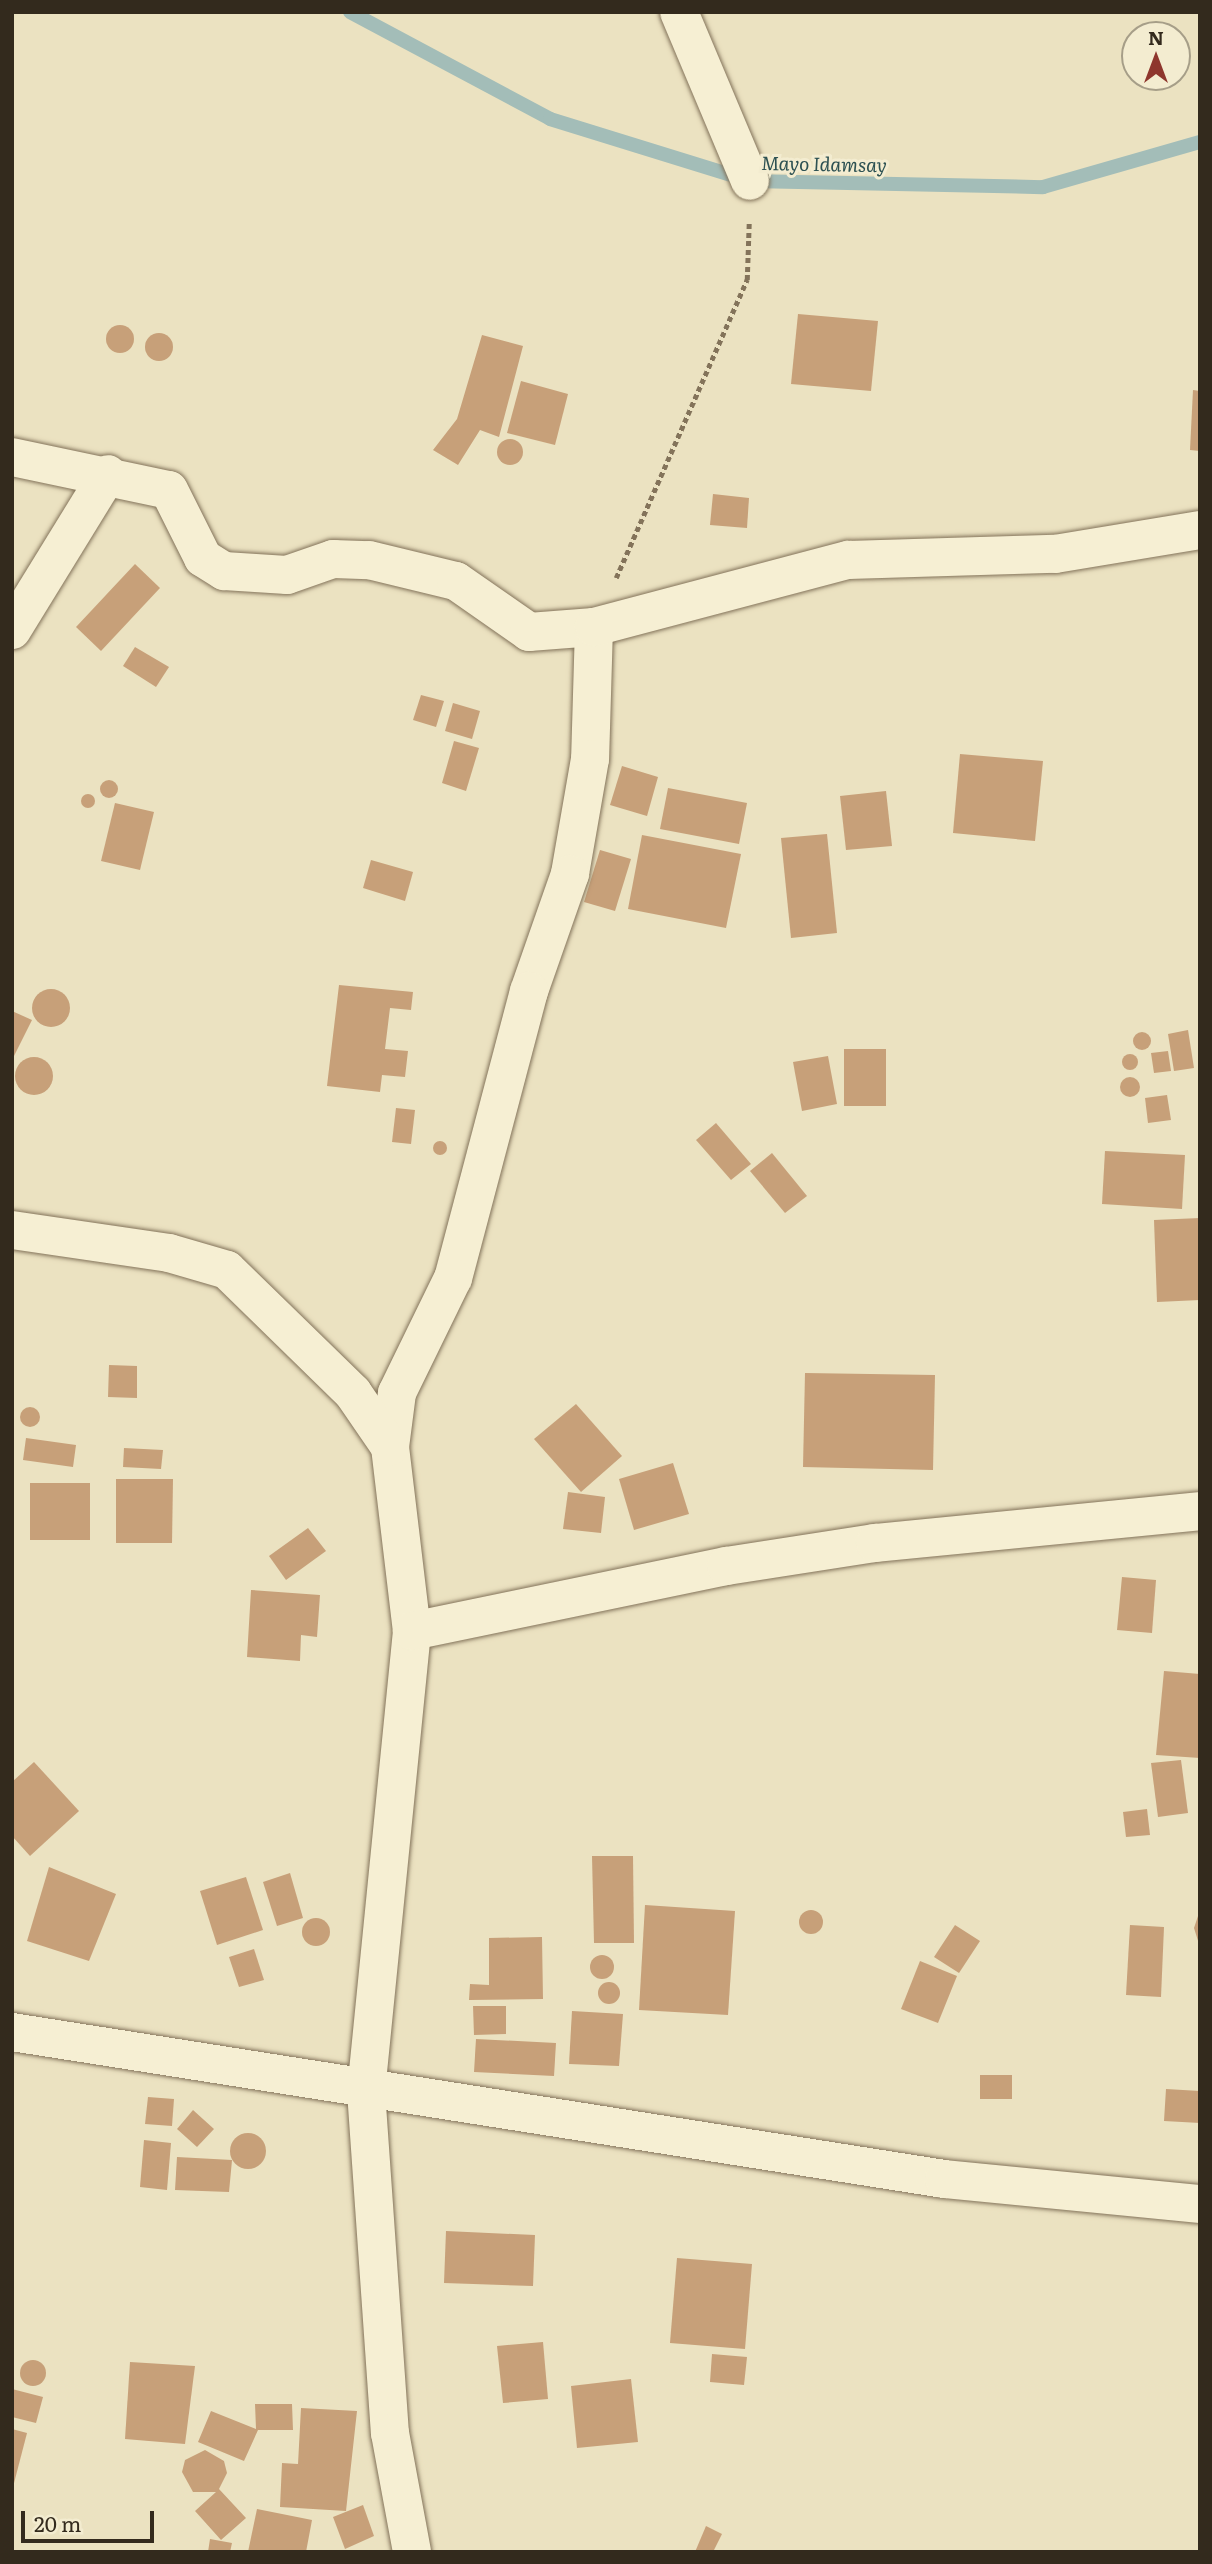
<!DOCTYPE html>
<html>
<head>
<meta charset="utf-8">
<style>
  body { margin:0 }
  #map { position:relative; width:1212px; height:2564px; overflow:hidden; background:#ebe2c1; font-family:Literata,serif }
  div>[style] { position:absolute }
  .stream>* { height:14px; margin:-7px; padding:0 7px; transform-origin:7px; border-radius:7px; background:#a3bdb8 }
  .building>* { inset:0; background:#c7a079 }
  .round { border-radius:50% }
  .path>* { height:4.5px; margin-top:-2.25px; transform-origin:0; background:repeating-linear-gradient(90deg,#83735a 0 5px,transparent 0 8.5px) }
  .roads { filter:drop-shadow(0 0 2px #83735a) drop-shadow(0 0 2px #83735a) }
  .minor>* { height:38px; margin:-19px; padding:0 19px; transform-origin:19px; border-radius:19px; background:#f6efd3 }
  span { translate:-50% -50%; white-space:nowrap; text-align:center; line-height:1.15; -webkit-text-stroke:6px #f3ecd0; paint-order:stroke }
  .water-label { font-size:19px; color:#2d5152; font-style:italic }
  .frame { position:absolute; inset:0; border:14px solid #332a1d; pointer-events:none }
  .north { position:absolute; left:1121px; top:21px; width:70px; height:70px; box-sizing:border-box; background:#f3ecd0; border:2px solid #a69e88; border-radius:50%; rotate:0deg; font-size:19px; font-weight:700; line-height:28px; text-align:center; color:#332a1d }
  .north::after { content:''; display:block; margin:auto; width:24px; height:32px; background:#8e362d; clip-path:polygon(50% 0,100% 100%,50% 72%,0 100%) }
  .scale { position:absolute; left:21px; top:2511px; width:133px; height:32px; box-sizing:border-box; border:4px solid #332a1d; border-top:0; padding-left:9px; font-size:21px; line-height:24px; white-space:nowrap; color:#332a1d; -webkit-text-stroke:5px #f3ecd0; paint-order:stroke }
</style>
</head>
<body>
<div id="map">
  <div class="stream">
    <div style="left:350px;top:12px;width:227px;rotate:28.1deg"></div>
    <div style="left:550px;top:119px;width:209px;rotate:17.2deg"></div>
    <div style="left:750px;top:181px;width:293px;rotate:1.2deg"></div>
    <div style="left:1043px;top:187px;width:163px;rotate:-16deg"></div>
  </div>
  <div class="building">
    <div style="clip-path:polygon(798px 314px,878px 321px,871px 391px,791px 384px)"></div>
    <div class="round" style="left:106px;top:325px;width:28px;height:28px"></div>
    <div class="round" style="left:145px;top:333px;width:28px;height:28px"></div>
    <div style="clip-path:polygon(482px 335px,523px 346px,499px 437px,480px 430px,458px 465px,433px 450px,457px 419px)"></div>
    <div style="clip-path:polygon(521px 381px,568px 394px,555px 445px,507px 433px)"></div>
    <div style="clip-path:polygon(1193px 390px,1200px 391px,1200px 451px,1190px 450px)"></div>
    <div class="round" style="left:497px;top:439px;width:26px;height:26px"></div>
    <div style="clip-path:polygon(713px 494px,749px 498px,747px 528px,710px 525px)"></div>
    <div style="clip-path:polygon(135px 564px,160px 588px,101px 651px,76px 627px)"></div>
    <div style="clip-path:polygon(135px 647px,169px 667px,156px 687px,123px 666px)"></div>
    <div style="clip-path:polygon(421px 695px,444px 701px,436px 727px,413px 720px)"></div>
    <div style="clip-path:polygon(453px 703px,480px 711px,472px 739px,445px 731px)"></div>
    <div style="clip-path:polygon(454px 741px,479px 748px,466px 791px,442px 783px)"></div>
    <div style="clip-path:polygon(960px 754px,1043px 761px,1035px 841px,953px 833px)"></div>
    <div style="clip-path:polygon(622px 766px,658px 777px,647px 816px,610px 805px)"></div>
    <div class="round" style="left:100px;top:780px;width:18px;height:18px"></div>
    <div style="clip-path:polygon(668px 788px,747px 803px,739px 844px,660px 829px)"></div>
    <div style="clip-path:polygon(886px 791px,892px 846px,846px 850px,840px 796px)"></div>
    <div class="round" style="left:81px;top:794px;width:14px;height:14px"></div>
    <div style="clip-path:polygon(115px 803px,154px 812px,140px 870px,101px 861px)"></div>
    <div style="clip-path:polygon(827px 834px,837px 933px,791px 938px,781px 838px)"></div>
    <div style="clip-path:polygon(642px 835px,741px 854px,726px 928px,628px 909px)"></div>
    <div style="clip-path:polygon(600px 850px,631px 859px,615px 911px,584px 902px)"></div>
    <div style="clip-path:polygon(371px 860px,413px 872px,405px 901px,363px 888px)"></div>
    <div style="clip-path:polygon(339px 985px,413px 992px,411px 1010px,390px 1008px,385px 1049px,408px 1051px,405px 1077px,382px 1075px,380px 1092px,327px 1086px)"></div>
    <div class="round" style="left:32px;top:989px;width:38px;height:38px"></div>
    <div style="clip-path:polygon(12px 1011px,32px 1020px,12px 1060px)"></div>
    <div style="clip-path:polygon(1188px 1030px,1194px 1068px,1174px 1071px,1168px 1034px)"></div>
    <div class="round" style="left:1133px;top:1032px;width:18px;height:18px"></div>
    <div style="clip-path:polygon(844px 1049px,886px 1049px,886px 1106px,844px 1106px)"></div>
    <div style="clip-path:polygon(1168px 1051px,1171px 1071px,1154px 1073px,1151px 1053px)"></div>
    <div class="round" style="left:1122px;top:1054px;width:16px;height:16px"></div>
    <div style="clip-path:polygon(828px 1056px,837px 1104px,802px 1111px,793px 1062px)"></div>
    <div class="round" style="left:15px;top:1057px;width:38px;height:38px"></div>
    <div class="round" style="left:1120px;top:1077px;width:20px;height:20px"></div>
    <div style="clip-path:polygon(1167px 1095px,1171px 1120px,1148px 1123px,1145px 1098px)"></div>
    <div style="clip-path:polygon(396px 1108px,415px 1110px,411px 1144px,392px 1142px)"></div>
    <div style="clip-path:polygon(716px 1123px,751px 1164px,731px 1180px,696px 1140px)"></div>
    <div class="round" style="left:433px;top:1141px;width:14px;height:14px"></div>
    <div style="clip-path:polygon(1105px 1151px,1185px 1155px,1182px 1209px,1102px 1204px)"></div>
    <div style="clip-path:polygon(772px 1153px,807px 1196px,785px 1213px,750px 1171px)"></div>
    <div style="clip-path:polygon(1200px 1218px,1200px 1300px,1157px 1302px,1154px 1220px)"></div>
    <div style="clip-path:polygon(109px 1365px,137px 1366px,137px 1398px,108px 1397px)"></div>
    <div style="clip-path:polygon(805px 1373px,935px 1375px,933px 1470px,803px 1467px)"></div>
    <div style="clip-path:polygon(576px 1404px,622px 1456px,581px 1492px,534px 1439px)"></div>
    <div class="round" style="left:20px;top:1407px;width:20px;height:20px"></div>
    <div style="clip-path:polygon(26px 1438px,76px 1445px,73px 1467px,23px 1460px)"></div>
    <div style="clip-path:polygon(124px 1448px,163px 1450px,161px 1469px,123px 1467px)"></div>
    <div style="clip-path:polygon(673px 1463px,689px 1514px,634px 1530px,619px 1479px)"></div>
    <div style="clip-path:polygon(116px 1479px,173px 1479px,172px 1543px,116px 1543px)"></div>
    <div style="clip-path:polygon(30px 1483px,90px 1483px,90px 1540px,30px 1540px)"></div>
    <div style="clip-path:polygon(568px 1492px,605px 1497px,601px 1533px,563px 1529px)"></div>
    <div style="clip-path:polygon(308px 1528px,326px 1551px,286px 1580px,269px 1556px)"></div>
    <div style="clip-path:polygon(1122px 1577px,1156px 1580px,1152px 1633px,1117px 1630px)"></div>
    <div style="clip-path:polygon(251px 1590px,320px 1595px,317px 1637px,301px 1635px,300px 1661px,247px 1657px)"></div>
    <div style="clip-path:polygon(1164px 1671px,1200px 1674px,1200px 1758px,1156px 1755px)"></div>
    <div style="clip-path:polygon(1181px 1760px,1188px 1813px,1158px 1817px,1151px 1763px)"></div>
    <div style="clip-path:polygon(34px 1762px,79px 1811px,30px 1856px,12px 1836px,12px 1782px)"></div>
    <div style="clip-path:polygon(1147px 1809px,1150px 1835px,1126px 1837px,1123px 1812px)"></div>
    <div style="clip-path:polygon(592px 1856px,633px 1856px,634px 1943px,594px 1943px)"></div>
    <div style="clip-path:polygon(49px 1867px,116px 1894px,89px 1961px,27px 1941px)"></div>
    <div style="clip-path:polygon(290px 1873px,303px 1918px,277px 1926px,263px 1882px)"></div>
    <div style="clip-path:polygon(246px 1877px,263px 1930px,217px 1945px,200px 1891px)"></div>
    <div style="clip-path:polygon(645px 1905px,735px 1911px,728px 2015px,639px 2010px)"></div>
    <div class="round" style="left:799px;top:1910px;width:24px;height:24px"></div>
    <div style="clip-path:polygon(1199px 1913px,1200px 1944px,1199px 1944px,1194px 1928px)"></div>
    <div class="round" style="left:302px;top:1918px;width:28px;height:28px"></div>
    <div style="clip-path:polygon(955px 1925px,980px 1941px,959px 1973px,934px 1957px)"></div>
    <div style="clip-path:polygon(1130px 1925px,1164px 1927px,1161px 1997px,1126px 1995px)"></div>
    <div style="clip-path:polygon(542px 1937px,543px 1999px,469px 2000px,470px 1984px,489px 1985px,489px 1938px)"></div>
    <div style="clip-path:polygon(254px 1949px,264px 1980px,239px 1987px,229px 1957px)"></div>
    <div class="round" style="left:590px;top:1955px;width:24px;height:24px"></div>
    <div style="clip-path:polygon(920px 1961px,957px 1976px,938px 2023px,901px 2009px)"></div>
    <div class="round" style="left:598px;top:1982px;width:22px;height:22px"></div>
    <div style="clip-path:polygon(473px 2006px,506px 2006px,506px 2034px,474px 2035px)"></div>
    <div style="clip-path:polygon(572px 2011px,623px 2014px,619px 2066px,569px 2064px)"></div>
    <div style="clip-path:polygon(476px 2039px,556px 2043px,554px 2076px,474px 2072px)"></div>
    <div style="clip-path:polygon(980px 2075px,1012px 2075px,1012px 2099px,980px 2099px)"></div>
    <div style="clip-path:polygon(1166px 2089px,1200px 2091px,1200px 2123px,1164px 2121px)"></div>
    <div style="clip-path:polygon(148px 2097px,174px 2099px,172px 2126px,145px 2124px)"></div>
    <div style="clip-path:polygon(193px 2110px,214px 2129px,197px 2147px,177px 2129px)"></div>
    <div class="round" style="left:230px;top:2133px;width:36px;height:36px"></div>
    <div style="clip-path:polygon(144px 2140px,171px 2143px,167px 2190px,140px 2187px)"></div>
    <div style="clip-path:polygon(177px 2157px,232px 2160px,229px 2192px,175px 2190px)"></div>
    <div style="clip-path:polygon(446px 2231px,535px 2235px,533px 2286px,444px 2283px)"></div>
    <div style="clip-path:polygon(677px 2258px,752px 2264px,745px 2349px,670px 2343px)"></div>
    <div style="clip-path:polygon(543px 2342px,548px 2399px,503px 2403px,497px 2346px)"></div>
    <div style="clip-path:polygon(712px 2354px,747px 2357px,744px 2385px,710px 2382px)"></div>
    <div class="round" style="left:20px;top:2360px;width:26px;height:26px"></div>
    <div style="clip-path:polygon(130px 2362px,195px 2366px,185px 2444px,125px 2439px)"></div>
    <div style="clip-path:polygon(631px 2379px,638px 2442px,577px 2448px,571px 2386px)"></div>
    <div style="clip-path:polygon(12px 2389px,43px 2397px,36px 2423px,12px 2417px)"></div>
    <div style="clip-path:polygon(255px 2404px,292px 2404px,293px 2430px,258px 2430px,244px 2461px,198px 2442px,211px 2411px,256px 2429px)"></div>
    <div style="clip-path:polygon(301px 2408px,357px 2411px,346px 2511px,280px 2507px,282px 2463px,298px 2464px)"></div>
    <div style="clip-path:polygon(12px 2429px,27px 2433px,13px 2487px,12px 2487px)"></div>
    <div style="clip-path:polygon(205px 2450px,224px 2461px,227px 2473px,219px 2489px,246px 2518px,221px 2540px,195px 2511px,216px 2492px,193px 2492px,182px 2472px,185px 2460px)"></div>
    <div style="clip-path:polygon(363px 2505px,374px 2536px,345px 2549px,333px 2517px)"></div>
    <div style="clip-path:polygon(257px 2509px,312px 2520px,306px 2552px,248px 2552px)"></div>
    <div style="clip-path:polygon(706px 2526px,722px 2534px,713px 2552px,695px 2552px)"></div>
    <div style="clip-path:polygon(210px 2539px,232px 2543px,230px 2552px,208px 2552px)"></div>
  </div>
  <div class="path">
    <div style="left:616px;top:578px;width:326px;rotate:-66.3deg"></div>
    <div style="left:747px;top:280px;width:58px;rotate:-88deg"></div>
  </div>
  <div class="roads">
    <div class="minor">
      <div style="left:679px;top:12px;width:183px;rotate:67.2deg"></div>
      <div style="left:12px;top:457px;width:160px;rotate:11.9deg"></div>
      <div style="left:169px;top:490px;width:76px;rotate:63.4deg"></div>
      <div style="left:203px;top:558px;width:25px;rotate:32deg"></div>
      <div style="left:224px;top:571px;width:63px;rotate:3.6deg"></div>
      <div style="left:287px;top:575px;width:49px;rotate:-19.2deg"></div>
      <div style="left:333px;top:559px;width:36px;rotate:2deg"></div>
      <div style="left:369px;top:560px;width:89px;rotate:13.6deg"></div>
      <div style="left:456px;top:581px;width:89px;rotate:34.9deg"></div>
      <div style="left:529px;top:632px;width:65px;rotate:-4.4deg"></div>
      <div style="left:594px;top:627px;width:132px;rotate:91.7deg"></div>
      <div style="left:590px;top:759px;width:117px;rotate:99.9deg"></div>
      <div style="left:570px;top:874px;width:124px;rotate:109.3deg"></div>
      <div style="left:529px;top:991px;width:297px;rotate:104.8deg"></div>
      <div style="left:453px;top:1278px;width:128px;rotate:116deg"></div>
      <div style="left:397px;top:1393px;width:54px;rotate:97.4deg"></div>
      <div style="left:390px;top:1447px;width:185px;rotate:83.2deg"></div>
      <div style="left:412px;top:1631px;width:462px;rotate:95.7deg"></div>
      <div style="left:366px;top:2091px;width:343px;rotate:86deg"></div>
      <div style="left:390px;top:2433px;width:121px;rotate:79.5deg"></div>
      <div style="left:594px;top:627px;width:263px;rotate:-14.8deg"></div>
      <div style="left:848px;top:560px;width:207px;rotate:-1.7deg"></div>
      <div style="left:1055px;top:554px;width:147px;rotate:-9.4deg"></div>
      <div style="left:12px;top:630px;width:183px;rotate:-58.4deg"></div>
      <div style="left:12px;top:1230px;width:159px;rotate:8.3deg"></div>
      <div style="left:169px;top:1253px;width:60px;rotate:16.3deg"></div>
      <div style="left:227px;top:1270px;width:176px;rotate:44.3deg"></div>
      <div style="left:353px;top:1393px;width:65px;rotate:55.6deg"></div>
      <div style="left:412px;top:1631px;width:321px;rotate:-11.7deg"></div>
      <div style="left:726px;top:1566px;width:151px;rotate:-8.8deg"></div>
      <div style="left:875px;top:1543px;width:327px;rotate:-5.6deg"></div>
      <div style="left:12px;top:2032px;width:944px;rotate:8.96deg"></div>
      <div style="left:944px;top:2179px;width:257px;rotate:5.6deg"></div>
    </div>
  </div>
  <div class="water-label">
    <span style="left:824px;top:164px;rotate:1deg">Mayo Idamsay</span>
  </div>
  <div class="frame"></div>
  <div class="north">N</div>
  <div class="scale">20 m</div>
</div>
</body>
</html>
